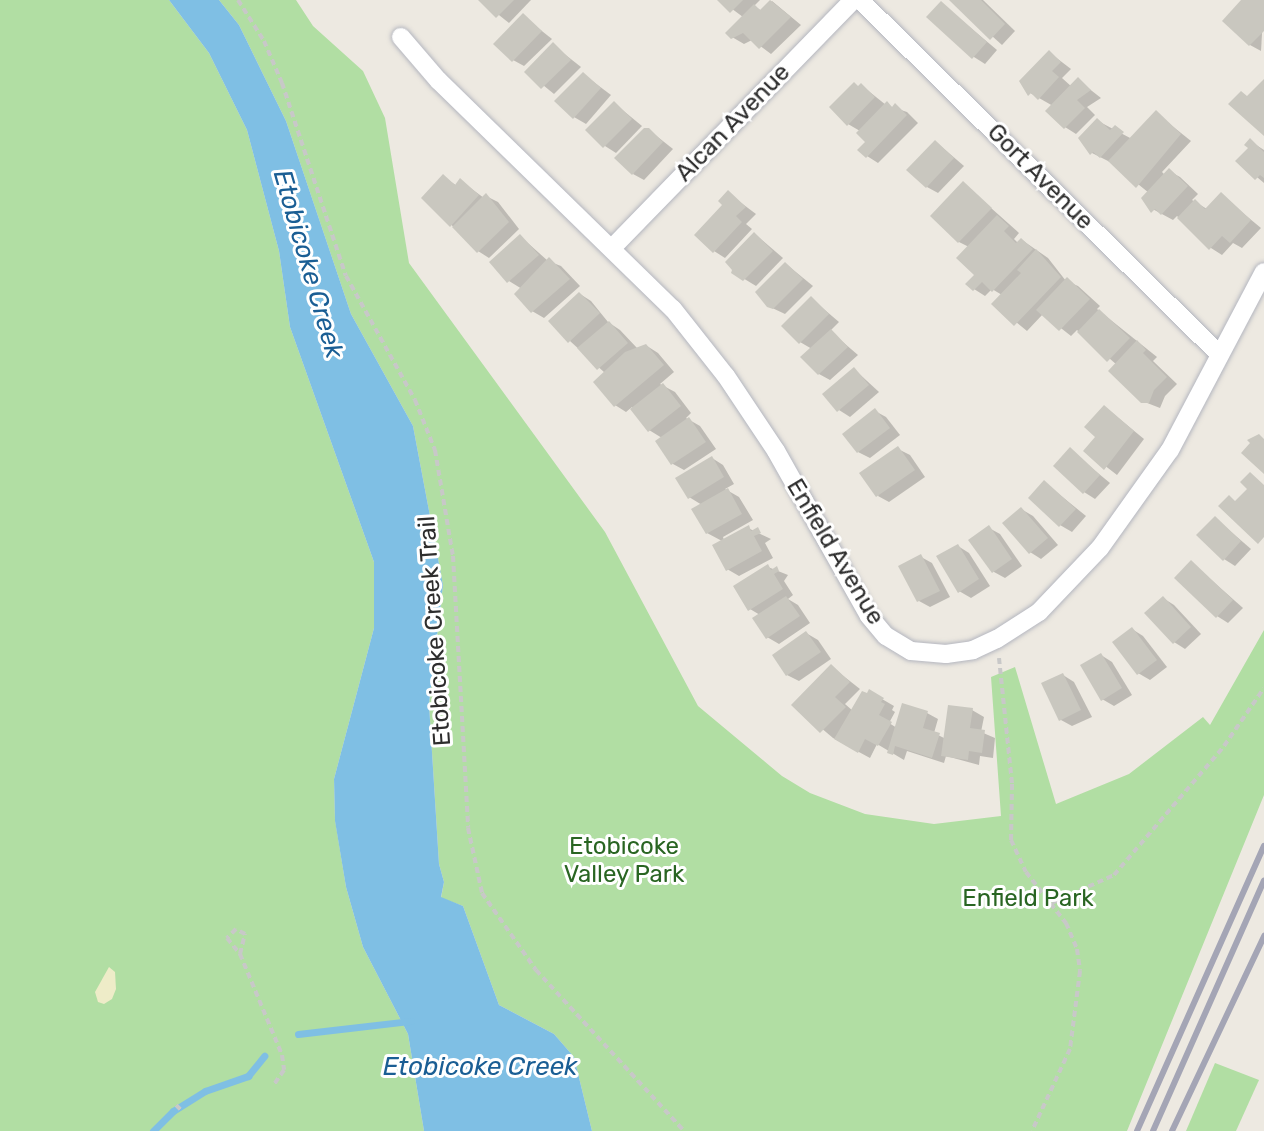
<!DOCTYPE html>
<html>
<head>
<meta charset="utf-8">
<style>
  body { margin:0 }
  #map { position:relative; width:1264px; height:1131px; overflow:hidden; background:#ede9e1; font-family:Rubik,sans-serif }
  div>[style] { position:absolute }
  .green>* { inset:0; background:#b1dea3 }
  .sand>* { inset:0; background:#eeecc8 }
  .water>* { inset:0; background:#7fbfe4 }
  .shadow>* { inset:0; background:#0003 }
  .stream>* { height:7px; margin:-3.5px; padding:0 3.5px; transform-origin:3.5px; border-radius:3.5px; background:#7fbfe4 }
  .building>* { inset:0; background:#c9c7bf }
  .path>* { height:4px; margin-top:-2px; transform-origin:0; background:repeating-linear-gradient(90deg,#c8c8c8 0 6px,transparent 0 10px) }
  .roads { filter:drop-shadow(0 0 2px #b4b6bf) drop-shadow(0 0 2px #b4b6bf) }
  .street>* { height:18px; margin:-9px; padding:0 9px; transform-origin:9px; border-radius:9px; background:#fff }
  .rail>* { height:6px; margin:-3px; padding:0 3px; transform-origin:3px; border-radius:3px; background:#a4a5b5 }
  span { translate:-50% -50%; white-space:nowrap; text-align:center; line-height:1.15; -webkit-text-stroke:6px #fff; paint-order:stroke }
  .street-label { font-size:24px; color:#2d2d2d }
  .park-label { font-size:24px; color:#296522 }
  .water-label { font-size:26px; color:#1a5e94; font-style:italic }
</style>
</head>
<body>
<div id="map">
  <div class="green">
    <div style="clip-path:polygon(0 0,169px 0,209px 53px,247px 130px,279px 251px,290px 327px,374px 562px,374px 628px,334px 779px,335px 820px,346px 887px,363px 947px,408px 1034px,424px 1131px,0 1131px)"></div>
    <div style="clip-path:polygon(219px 0,296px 0,313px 26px,363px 71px,385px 118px,409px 263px,605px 532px,698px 706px,782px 776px,810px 793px,865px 814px,934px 824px,1001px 816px,991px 677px,1015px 667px,1056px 804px,1129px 774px,1203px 717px,1210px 725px,1264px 630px,1264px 795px,1127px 1131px,592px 1131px,574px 1057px,554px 1034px,499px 1005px,463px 906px,441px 898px,444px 882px,439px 864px,429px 704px,443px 585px,413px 426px,351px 314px,286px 121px,239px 25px)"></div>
    <div style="clip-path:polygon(1215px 1063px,1259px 1080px,1236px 1131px,1186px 1131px)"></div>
  </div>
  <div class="sand">
    <div style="clip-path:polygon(109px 967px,115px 972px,116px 989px,112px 999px,104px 1004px,98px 1002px,95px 992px)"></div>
  </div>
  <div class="water">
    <div style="clip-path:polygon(169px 0,219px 0,239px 25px,286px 121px,351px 314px,413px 426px,443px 585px,429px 704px,439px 864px,444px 882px,441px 897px,463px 906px,499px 1005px,554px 1034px,574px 1057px,592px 1131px,424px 1131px,408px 1034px,363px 947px,346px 887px,335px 821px,334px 779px,374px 628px,374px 562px,290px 327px,279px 251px,247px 130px,209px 53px)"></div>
  </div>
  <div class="shadow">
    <div style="clip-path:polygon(480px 0,531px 0,509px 23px)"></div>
    <div style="clip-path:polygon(720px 0,760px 0,754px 6px,762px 11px,772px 1px,801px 25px,771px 54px,752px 40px,744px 44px,732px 37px,743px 17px)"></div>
    <div style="clip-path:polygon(952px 0,983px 0,1015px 31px,1002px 45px)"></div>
    <div style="clip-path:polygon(1244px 0,1264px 0,1261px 51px,1250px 45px)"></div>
    <div style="clip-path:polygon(941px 3px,997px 50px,985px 64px,974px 57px)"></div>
    <div style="clip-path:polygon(523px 16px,552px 39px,524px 66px,513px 60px)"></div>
    <div style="clip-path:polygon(553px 45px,581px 67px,554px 94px,527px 72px)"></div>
    <div style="clip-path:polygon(1050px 53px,1071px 69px,1062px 78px,1072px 87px,1078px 80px,1101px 98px,1087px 107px,1095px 115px,1076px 134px,1065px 127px,1053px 106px,1025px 90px)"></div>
    <div style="clip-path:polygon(583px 74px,611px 95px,586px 124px,574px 117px)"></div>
    <div style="clip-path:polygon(861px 85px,886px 105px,907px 112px,918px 123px,878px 163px,867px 156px,868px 142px,860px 131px,848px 124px)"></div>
    <div style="clip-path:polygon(614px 103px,642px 126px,616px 153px,605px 146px)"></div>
    <div style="clip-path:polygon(1156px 113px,1191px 141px,1162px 172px,1165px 175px,1169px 171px,1180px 177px,1198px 194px,1192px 200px,1207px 209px,1221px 195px,1261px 228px,1242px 248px,1233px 243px,1222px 255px,1211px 248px,1177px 216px,1173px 220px,1147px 206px,1149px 193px,1112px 163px,1092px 153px,1098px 121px,1132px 139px)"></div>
    <div style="clip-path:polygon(649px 130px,673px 149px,644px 180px,633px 174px)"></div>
    <div style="clip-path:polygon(1250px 141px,1264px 150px,1264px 183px,1238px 161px,1250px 148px)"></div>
    <div style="clip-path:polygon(936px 142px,964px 166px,938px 193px,927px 187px)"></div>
    <div style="clip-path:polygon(444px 177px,457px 186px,461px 181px,484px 198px,486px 196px,498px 202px,519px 229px,489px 258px,478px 251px,424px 198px)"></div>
    <div style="clip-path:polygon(963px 183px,1019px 233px,1014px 239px,1019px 244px,1022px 240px,1048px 258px,1066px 281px,1078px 286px,1100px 306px,1097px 309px,1157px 357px,1153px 361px,1177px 384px,1165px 396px,1160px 408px,1142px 401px,1117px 365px,1077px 330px,1071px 336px,1043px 314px,1027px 331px,994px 304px,1002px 295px,992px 289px,985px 296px,974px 289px,977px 274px,969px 247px,959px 242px)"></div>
    <div style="clip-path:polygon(728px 193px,756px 214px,746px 224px,752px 229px,725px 258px,714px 251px)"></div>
    <div style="clip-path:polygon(755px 234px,783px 258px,756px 286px,733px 272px)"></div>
    <div style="clip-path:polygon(520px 236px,548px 261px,561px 266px,580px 286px,544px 318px,532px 311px,522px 289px,509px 281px)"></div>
    <div style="clip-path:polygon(786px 264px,813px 286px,785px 314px,768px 306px)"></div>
    <div style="clip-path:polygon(580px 294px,591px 301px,608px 322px,620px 330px,637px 348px,647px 346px,658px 353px,674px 372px,660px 384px,675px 392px,691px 413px,686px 418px,700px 426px,716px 449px,684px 470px,673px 464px,662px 438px,649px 430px,632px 407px,626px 412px,615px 405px,605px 373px,570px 341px)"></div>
    <div style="clip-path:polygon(812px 299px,839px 322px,830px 331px,858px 355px,830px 380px,819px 374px,812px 349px,800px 342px)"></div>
    <div style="clip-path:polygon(854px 369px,879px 392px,850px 417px,839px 410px)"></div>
    <div style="clip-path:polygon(1105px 407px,1144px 439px,1117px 475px,1086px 451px,1098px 437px)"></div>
    <div style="clip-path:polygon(875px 411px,886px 417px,900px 435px,870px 458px,858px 452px)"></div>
    <div style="clip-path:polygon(898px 449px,910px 455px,925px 477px,889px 502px,878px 496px)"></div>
    <div style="clip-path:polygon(1070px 450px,1110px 483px,1095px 499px,1084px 492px)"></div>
    <div style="clip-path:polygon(712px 458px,723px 465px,734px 484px,725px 489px,739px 497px,753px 520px,723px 537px,724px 540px,748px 528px,771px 539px,765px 543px,773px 558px,739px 576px,727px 569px,722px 541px,707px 533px,702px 505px,689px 497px)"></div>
    <div style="clip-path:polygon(1044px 482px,1086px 516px,1072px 532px,1060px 525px)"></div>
    <div style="clip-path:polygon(1021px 509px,1033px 516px,1058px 545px,1041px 559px,1030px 552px)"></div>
    <div style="clip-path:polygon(1215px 518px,1251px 549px,1235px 566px,1224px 559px)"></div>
    <div style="clip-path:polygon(989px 528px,1000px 534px,1022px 566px,1005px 578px,994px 572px)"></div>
    <div style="clip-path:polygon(958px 546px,969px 553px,990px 586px,971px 598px,959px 591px)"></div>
    <div style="clip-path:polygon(921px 557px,932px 563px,950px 597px,930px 607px,919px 601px)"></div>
    <div style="clip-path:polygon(1191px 562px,1243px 608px,1228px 623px,1217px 616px)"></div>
    <div style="clip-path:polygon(768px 567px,788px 575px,784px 581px,793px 595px,788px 599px,798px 605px,810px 623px,779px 644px,767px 637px,760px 615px,750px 609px)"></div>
    <div style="clip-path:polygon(1163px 598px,1174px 605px,1201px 634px,1185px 649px,1174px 642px)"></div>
    <div style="clip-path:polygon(1132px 629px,1143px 636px,1167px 667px,1150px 680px,1138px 673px)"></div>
    <div style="clip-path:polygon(806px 633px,818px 640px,831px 659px,799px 681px,787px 675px)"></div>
    <div style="clip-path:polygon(1101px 655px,1112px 662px,1132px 695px,1114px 706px,1102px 699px)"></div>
    <div style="clip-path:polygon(832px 667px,860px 689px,845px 704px,853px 711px,870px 692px,894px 706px,892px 710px,895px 712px,889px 723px,897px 728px,927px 713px,938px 719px,934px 733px,946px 739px,972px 710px,984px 717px,981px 732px,995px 738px,993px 758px,980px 756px,979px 765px,946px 756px,944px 763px,907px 751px,904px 760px,877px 744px,870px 758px,833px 738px,794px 705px)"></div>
    <div style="clip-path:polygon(1063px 675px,1074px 682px,1092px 717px,1072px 726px,1061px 720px)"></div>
  </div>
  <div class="stream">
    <div style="left:298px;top:1034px;width:114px;rotate:-6.6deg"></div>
    <div style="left:153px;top:1131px;width:28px;rotate:-45deg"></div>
    <div style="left:173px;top:1111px;width:38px;rotate:-32deg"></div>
    <div style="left:205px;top:1091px;width:46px;rotate:-19.2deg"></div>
    <div style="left:248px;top:1076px;width:26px;rotate:-51deg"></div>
  </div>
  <div class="building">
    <div style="clip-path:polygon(478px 0,514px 0,496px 18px)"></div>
    <div style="clip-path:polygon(717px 0,743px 0,730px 13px)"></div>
    <div style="clip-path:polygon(770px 0,791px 17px,759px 49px,743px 33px,731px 39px,725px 33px,754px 4px,760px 10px)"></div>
    <div style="clip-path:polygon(949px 0,981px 0,1005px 24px,990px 40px)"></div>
    <div style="clip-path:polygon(1241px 0,1264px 0,1264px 31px,1249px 46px,1222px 21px)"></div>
    <div style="clip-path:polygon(941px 1px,987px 42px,972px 59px,926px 17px)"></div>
    <div style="clip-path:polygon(523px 13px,542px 31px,512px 62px,493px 44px)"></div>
    <div style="clip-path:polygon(553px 42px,571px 60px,541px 89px,524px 72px)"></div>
    <div style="clip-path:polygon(1049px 50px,1061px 62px,1052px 71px,1059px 77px,1038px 100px,1031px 93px,1028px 96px,1019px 81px)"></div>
    <div style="clip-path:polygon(583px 72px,601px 88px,573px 119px,554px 101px)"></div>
    <div style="clip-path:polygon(1078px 77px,1091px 90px,1077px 100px,1085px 108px,1064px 129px,1045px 111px)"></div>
    <div style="clip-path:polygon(1264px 79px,1264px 136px,1228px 104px,1241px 91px,1247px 96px)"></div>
    <div style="clip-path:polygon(854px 82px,858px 86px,861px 83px,875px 97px,847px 126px,829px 107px)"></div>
    <div style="clip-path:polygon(614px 101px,632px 119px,603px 148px,585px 130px)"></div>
    <div style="clip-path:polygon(887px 101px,892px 107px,895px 103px,907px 115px,866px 158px,857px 150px,865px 142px,856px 133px)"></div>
    <div style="clip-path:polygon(1156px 110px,1181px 134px,1136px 188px,1108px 161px)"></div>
    <div style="clip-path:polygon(1097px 118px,1110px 130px,1115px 125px,1124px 132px,1100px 158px,1093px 152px,1090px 155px,1078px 138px)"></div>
    <div style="clip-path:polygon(644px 128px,649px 128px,663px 142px,632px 175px,614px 158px)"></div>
    <div style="clip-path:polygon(1250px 138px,1264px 152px,1264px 178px,1260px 175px,1255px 180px,1235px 161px,1248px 148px,1244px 145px)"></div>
    <div style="clip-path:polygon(935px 140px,954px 158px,926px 188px,906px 170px)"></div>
    <div style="clip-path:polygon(1169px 168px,1188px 186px,1161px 215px,1155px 209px,1151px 213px,1141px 198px)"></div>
    <div style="clip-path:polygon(443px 174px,455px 185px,460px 178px,479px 195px,450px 227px,421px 198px)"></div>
    <div style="clip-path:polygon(963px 181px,992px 208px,958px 243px,930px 216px)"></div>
    <div style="clip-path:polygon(728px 190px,746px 207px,736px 216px,742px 222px,713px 253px,694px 235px,722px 205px,718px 201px)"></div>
    <div style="clip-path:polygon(1221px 192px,1251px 220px,1230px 243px,1222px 236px,1209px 250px,1177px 218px,1195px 199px,1205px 209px)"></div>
    <div style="clip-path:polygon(486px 193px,509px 222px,477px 253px,452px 227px)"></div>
    <div style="clip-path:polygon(997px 215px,1009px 226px,1004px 231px,1016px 243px,1021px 238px,1033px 249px,992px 292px,982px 282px,973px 291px,965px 284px,974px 275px,956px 258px)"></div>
    <div style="clip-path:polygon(754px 232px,773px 251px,743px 281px,731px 273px,732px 270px,725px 262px)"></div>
    <div style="clip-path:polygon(520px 234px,539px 255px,507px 283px,489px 262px)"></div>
    <div style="clip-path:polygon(1036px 249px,1061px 277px,1014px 326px,991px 304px,1021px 273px,1017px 270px)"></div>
    <div style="clip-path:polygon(549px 257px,570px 279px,531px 313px,514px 294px)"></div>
    <div style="clip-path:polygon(785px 262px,803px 279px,773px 309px,767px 307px,755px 292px)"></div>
    <div style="clip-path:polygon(1067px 277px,1090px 299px,1059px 331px,1036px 310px)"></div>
    <div style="clip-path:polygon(579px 292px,600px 313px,568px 343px,548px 321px)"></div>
    <div style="clip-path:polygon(811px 296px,829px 314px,799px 344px,781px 326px)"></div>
    <div style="clip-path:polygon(1099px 309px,1130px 338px,1107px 362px,1077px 332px)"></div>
    <div style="clip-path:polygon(609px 321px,628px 343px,597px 370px,577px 348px)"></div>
    <div style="clip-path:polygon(831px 329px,848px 347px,818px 375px,800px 357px)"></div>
    <div style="clip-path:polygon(1137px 340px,1146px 350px,1143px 353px,1167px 377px,1154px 390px,1149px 403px,1141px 403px,1108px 371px)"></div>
    <div style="clip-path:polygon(646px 344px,664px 365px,614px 407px,593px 382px,625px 352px)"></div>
    <div style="clip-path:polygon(854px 367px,869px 385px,837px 412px,822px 394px)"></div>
    <div style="clip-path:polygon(663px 383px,681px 406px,648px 432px,630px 409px)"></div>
    <div style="clip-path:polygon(1104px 405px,1134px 431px,1104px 470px,1083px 451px,1095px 437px,1084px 427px)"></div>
    <div style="clip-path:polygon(875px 408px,890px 428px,857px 453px,842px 434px)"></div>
    <div style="clip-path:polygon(689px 417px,706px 442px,671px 465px,655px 441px)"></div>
    <div style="clip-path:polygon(1259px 434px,1264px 439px,1264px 474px,1241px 453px,1250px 443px,1247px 440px)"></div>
    <div style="clip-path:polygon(898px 446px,915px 470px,876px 497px,859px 473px)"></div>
    <div style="clip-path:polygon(1070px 447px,1100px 475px,1083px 494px,1053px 466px)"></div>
    <div style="clip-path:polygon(712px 456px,724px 477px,688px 499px,675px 478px)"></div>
    <div style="clip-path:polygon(1250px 472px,1264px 485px,1264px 537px,1258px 544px,1218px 506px,1229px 495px,1235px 501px,1247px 489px,1240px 482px)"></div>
    <div style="clip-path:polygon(1044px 480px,1076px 509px,1059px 527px,1028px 498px)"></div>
    <div style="clip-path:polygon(728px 488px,742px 514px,706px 534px,691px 509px)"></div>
    <div style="clip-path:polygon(1021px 507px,1048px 538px,1029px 554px,1002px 523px)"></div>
    <div style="clip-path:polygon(1215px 516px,1241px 541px,1223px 561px,1196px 535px)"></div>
    <div style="clip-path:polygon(749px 525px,751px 531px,758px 527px,761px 533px,754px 536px,762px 551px,726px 571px,712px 545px)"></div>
    <div style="clip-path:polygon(989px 525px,1012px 559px,992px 573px,968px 540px)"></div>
    <div style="clip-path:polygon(958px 544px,979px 579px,958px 593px,936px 556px)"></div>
    <div style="clip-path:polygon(921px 554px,940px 591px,917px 602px,898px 566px)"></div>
    <div style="clip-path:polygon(1191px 560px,1233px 600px,1216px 618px,1174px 578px)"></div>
    <div style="clip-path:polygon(768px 564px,771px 570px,777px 566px,779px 571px,774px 574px,783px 589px,748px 611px,733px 586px)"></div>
    <div style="clip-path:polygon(786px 596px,800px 616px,766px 639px,752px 618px)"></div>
    <div style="clip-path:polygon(1163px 596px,1191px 627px,1173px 644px,1144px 613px)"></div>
    <div style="clip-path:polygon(1132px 627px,1157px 660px,1137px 675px,1112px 642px)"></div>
    <div style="clip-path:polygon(806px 631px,821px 652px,786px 676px,772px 655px)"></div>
    <div style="clip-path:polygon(1101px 653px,1122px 688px,1101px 701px,1080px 665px)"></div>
    <div style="clip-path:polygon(831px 664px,850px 682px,835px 697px,846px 707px,820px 733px,791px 705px)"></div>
    <div style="clip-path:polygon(1063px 673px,1081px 710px,1059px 721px,1041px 683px)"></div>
    <div style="clip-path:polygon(869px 689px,884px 698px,881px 702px,885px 704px,879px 715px,892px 722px,878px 746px,865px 739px,858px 753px,834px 739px,862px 691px,867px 693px)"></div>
    <div style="clip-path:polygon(902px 703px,928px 711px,923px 728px,940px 733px,932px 758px,895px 746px,893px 755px,887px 753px)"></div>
    <div style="clip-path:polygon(948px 705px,973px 708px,970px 728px,985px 730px,982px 753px,969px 751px,968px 760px,941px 756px)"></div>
  </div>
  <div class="path">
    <div style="left:238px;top:0;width:49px;rotate:57.6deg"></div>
    <div style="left:264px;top:41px;width:46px;rotate:66.8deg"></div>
    <div style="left:282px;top:83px;width:203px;rotate:71.7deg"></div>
    <div style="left:346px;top:276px;width:142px;rotate:60.9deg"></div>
    <div style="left:415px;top:400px;width:54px;rotate:68.2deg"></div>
    <div style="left:435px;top:450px;width:108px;rotate:80.4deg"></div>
    <div style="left:453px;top:556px;width:272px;rotate:86.8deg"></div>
    <div style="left:468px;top:828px;width:66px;rotate:77.8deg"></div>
    <div style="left:482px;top:893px;width:94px;rotate:55deg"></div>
    <div style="left:536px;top:970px;width:219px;rotate:47.4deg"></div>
    <div style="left:999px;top:658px;width:127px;rotate:84.1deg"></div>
    <div style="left:1012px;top:784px;width:56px;rotate:91deg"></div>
    <div style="left:1011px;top:840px;width:35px;rotate:65deg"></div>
    <div style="left:1026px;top:872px;width:65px;rotate:51.9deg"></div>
    <div style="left:1066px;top:923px;width:28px;rotate:67deg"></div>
    <div style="left:1077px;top:949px;width:22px;rotate:82deg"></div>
    <div style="left:1080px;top:971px;width:79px;rotate:97.3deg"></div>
    <div style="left:1070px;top:1049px;width:90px;rotate:114.9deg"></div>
    <div style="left:1052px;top:903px;width:68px;rotate:-24.3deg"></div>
    <div style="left:1114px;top:875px;width:170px;rotate:-49.5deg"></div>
    <div style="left:1224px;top:746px;width:70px;rotate:-55.4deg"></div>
    <div style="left:240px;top:954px;width:21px;rotate:-76deg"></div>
    <div style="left:245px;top:934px;width:10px;rotate:-151deg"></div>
    <div style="left:236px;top:929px;width:13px;rotate:135deg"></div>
    <div style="left:227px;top:938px;width:21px;rotate:51deg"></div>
    <div style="left:240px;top:954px;width:109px;rotate:67.4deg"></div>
    <div style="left:282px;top:1055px;width:15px;rotate:82deg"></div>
    <div style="left:284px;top:1070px;width:19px;rotate:125deg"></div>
    <div style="left:176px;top:1105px;width:8px;rotate:45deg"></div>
  </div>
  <div class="roads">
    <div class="street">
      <div style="left:860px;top:0;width:504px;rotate:44.6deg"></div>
      <div style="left:401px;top:37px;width:57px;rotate:49.3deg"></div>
      <div style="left:438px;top:80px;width:328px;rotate:44.3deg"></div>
      <div style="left:673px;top:309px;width:85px;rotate:51.7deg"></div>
      <div style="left:726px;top:376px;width:90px;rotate:56.3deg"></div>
      <div style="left:776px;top:451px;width:189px;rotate:60.6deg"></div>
      <div style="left:869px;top:616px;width:26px;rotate:50deg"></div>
      <div style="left:886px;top:636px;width:29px;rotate:31deg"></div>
      <div style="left:911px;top:651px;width:35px;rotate:5deg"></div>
      <div style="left:946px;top:654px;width:27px;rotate:-8deg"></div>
      <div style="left:973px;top:650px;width:26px;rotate:-25deg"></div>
      <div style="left:997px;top:639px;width:50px;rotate:-32.7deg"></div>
      <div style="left:1039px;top:612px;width:88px;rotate:-46.4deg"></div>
      <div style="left:1100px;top:548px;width:120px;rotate:-54.5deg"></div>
      <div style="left:1170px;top:450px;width:201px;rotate:-62.2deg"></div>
      <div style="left:613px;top:247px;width:344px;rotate:-45.8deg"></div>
    </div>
  </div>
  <div class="rail">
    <div style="left:1137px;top:1131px;width:312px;rotate:-66deg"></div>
    <div style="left:1153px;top:1131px;width:274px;rotate:-66.1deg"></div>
    <div style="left:1172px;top:1131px;width:216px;rotate:-64.7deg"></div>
  </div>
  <div class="street-label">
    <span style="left:733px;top:123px;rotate:-46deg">Alcan Avenue</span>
    <span style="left:1040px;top:177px;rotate:45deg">Gort Avenue</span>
    <span style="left:835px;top:552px;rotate:59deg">Enfield Avenue</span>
    <span style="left:435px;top:631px;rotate:-94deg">Etobicoke Creek Trail</span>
  </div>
  <div class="park-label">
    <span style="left:624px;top:861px">Etobicoke<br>Valley Park</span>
    <span style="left:1028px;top:899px">Enfield Park</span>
  </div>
  <div class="water-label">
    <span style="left:308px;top:264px;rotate:74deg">Etobicoke Creek</span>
    <span style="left:480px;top:1067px">Etobicoke Creek</span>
  </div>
</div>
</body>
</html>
